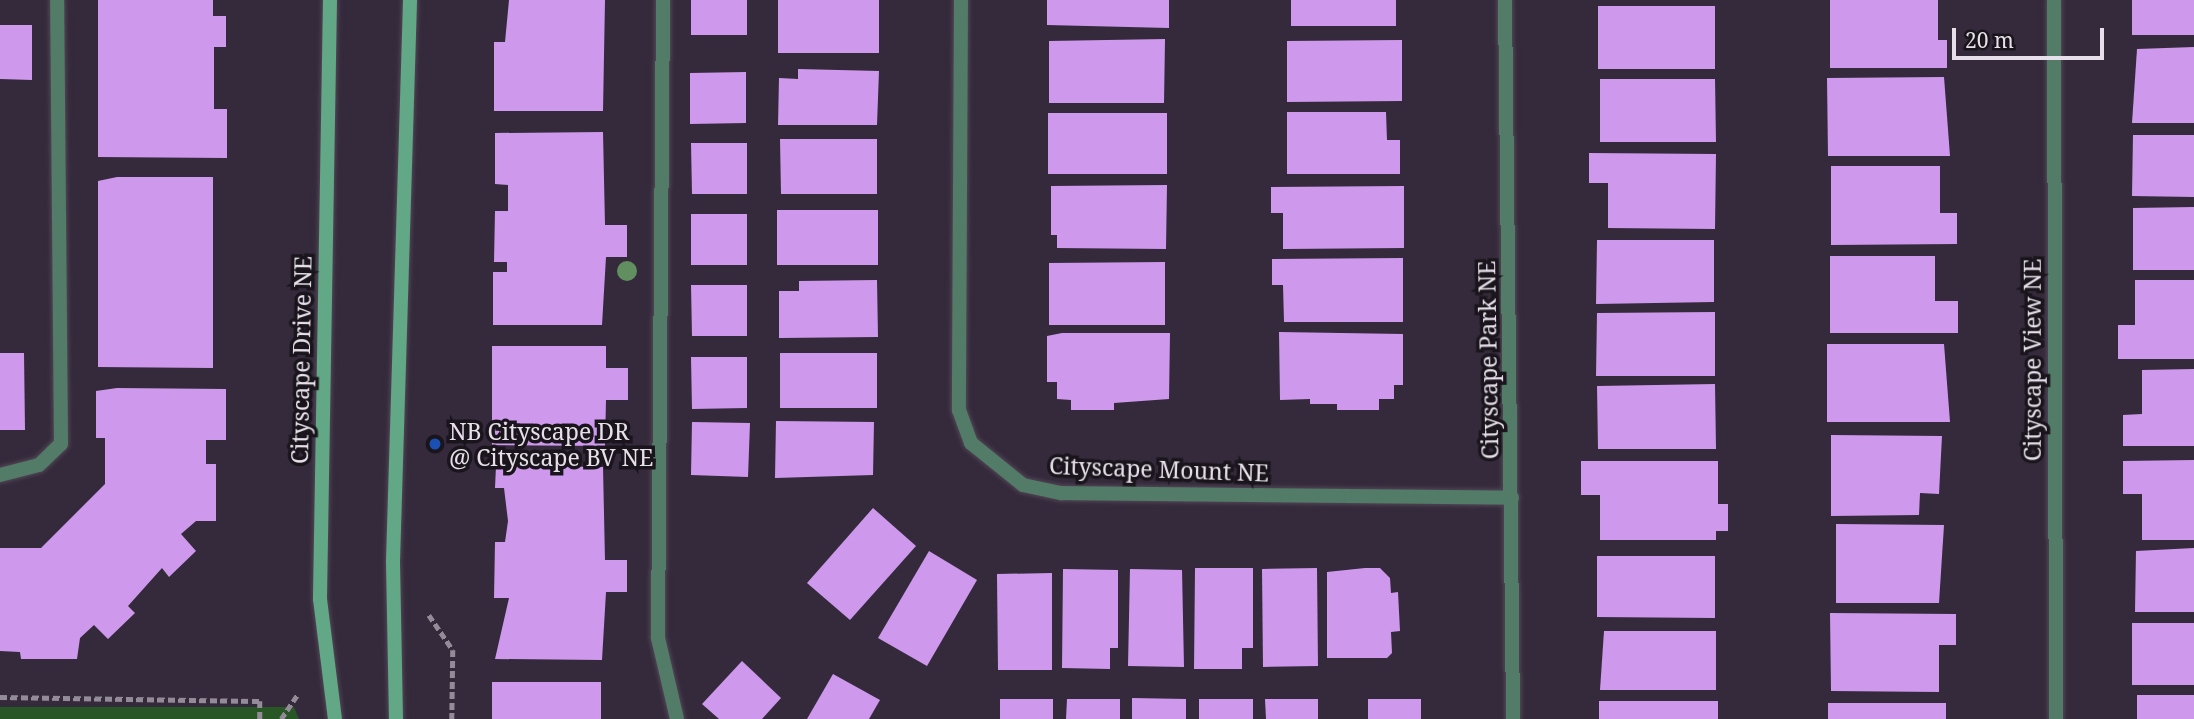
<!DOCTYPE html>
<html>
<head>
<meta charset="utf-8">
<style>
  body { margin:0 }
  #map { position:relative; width:2194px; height:719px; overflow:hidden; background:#352a3b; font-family:"Noto Serif",serif }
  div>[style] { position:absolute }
  .green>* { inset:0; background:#285625 }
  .building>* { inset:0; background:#ce99ed }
  .path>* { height:4.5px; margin-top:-2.25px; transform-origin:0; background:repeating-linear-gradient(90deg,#948b99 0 7px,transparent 0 10.5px) }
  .roads { filter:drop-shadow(0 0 2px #514757) drop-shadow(0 0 2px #514757) }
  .lane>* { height:14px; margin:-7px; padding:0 7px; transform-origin:7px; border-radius:7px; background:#527c67 }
  .street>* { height:14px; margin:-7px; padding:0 7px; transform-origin:7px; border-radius:7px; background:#527c67 }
  .secondary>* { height:14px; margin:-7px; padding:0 7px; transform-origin:7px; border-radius:7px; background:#62a886 }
  .trees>* { width:20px; height:20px; margin:-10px; border-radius:50%; background:#628f60 }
  .dots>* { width:19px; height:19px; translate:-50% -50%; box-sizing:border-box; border:4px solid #1a151c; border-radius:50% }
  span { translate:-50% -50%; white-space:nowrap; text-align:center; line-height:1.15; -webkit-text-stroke:7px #1a151c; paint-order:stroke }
  .street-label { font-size:23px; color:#e7e0eb }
  .poi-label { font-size:23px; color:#e7e0eb }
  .left { translate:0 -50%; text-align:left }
  .scale { position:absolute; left:1952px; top:28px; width:152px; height:32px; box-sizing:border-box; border:4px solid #e7e0eb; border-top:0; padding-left:9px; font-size:21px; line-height:24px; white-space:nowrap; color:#e7e0eb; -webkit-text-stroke:5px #1a151c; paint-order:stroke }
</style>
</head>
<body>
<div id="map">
  <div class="green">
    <div style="clip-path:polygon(0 707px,294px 707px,299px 719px,0 719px)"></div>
  </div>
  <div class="building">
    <div style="clip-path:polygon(98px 0,213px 0,213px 16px,226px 16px,226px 47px,214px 47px,214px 109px,227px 109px,227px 158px,98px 157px)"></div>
    <div style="clip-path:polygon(509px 0,605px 0,603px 111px,494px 111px,494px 42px,505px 42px)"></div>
    <div style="clip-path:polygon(691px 0,747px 0,747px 35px,691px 35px)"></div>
    <div style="clip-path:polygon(778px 0,879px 0,879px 53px,778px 53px)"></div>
    <div style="clip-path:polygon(1047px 0,1169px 0,1169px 28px,1047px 25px)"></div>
    <div style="clip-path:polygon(1291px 0,1396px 0,1396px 26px,1291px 26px)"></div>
    <div style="clip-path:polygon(1830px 0,1938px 0,1938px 40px,1947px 40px,1947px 68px,1830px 68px)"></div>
    <div style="clip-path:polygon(2132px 0,2194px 0,2194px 35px,2132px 35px)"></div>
    <div style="clip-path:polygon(1598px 6px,1715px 6px,1715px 69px,1598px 69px)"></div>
    <div style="clip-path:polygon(0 25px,32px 25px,32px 80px,0 79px)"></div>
    <div style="clip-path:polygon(1165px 39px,1164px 103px,1049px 103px,1049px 41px)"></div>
    <div style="clip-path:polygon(1402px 40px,1402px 101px,1287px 102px,1287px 41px)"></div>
    <div style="clip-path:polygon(2194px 47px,2194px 123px,2132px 123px,2137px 49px)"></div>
    <div style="clip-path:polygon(798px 69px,879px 71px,877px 125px,778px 125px,779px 78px,798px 79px)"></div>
    <div style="clip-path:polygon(746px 72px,746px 123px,690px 124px,690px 73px)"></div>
    <div style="clip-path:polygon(1944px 77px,1950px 156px,1828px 156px,1827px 78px)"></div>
    <div style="clip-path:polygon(1600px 79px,1715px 79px,1716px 142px,1600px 142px)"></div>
    <div style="clip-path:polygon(1287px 112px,1386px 112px,1387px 140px,1400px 140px,1400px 174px,1287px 174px)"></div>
    <div style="clip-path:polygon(1048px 113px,1167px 113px,1167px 174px,1048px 174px)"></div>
    <div style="clip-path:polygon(603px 132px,605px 225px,627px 225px,627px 257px,606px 257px,602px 325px,493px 325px,493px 272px,507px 272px,507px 262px,494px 262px,495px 211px,508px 211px,508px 185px,495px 184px,495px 133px)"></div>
    <div style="clip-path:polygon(2133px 135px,2194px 135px,2194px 197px,2132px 196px)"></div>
    <div style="clip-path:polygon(780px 139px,877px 139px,877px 194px,781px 194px)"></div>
    <div style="clip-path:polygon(691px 143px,747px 143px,747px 194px,692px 194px)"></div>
    <div style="clip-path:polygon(1589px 153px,1716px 154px,1715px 229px,1608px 228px,1608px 183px,1589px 183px)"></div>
    <div style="clip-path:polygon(1831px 166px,1940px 166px,1940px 213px,1957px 213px,1957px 244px,1831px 245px)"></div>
    <div style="clip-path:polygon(117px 177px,213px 177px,213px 368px,98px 367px,98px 181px)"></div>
    <div style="clip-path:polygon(1167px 185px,1166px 249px,1057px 248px,1057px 235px,1051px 235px,1051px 186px)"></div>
    <div style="clip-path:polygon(1404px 186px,1404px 248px,1283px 249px,1283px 213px,1271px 213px,1271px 187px)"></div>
    <div style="clip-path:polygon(2194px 207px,2194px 270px,2133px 270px,2133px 208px)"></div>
    <div style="clip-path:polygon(777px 210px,878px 210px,878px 265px,777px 265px)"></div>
    <div style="clip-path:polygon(691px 214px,747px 214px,747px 265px,691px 265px)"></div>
    <div style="clip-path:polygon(1597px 240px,1714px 240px,1714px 302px,1596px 304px)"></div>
    <div style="clip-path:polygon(1830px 256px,1935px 256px,1935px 301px,1958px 301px,1958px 333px,1830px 333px)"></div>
    <div style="clip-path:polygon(1403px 258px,1403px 322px,1284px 322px,1283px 285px,1272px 285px,1272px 259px)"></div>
    <div style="clip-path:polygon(1165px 262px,1165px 325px,1049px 325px,1049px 263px)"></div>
    <div style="clip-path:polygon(877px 280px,878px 337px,779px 338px,779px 291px,799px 291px,799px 281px)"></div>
    <div style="clip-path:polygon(2135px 280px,2194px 280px,2194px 359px,2118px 359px,2118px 325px,2135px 325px)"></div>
    <div style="clip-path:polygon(691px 285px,747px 285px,747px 336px,692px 336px)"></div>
    <div style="clip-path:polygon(1715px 312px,1715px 376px,1596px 376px,1597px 313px)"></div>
    <div style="clip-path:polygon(1279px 332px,1403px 334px,1403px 385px,1394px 385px,1394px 399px,1379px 399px,1379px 410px,1337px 410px,1337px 404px,1310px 404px,1310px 399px,1280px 400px)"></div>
    <div style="clip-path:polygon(1062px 333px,1170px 333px,1169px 399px,1114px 403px,1114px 410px,1071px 410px,1071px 400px,1057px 399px,1057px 382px,1047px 382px,1047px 336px)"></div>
    <div style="clip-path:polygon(1827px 344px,1944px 344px,1950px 422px,1827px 422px)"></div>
    <div style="clip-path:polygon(492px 346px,606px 346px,606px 368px,628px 368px,628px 400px,606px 400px,605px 446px,492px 445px)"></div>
    <div style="clip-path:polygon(0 353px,24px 353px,25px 430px,0 430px)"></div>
    <div style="clip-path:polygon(780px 353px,877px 353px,877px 408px,780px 408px)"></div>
    <div style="clip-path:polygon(691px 357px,747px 357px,747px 408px,692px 409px)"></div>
    <div style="clip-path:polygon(2194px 369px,2194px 446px,2123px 446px,2123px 415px,2142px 414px,2142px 370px)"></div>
    <div style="clip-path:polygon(1715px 384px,1716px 449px,1598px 449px,1597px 386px)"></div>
    <div style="clip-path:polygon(117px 388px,226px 389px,226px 440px,206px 440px,206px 464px,216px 464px,216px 521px,196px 521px,181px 534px,196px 551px,169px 577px,162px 568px,128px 606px,135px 613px,108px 639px,94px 625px,80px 638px,77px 659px,21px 659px,20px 652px,0 651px,0 548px,41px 548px,105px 484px,105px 438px,96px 438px,96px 391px)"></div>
    <div style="clip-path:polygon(776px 421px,874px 422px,873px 475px,775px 478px)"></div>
    <div style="clip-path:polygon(692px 422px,750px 423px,748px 477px,691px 475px)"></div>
    <div style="clip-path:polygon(1831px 435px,1942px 436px,1939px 494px,1920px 493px,1919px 515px,1831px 516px)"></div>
    <div style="clip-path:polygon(2194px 460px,2194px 540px,2142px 540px,2142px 494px,2123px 494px,2123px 461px)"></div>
    <div style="clip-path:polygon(1581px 461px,1718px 461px,1718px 504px,1728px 504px,1728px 531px,1716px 531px,1716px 540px,1600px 540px,1600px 495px,1581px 495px)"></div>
    <div style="clip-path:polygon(496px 466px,603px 467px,605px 560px,627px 560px,627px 592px,606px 592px,602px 660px,495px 659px,509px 598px,494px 598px,495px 542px,505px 542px,508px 521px,504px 488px,495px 488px)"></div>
    <div style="clip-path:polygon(873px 508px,916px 546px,850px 620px,807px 583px)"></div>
    <div style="clip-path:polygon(1836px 524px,1944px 525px,1939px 603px,1836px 603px)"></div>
    <div style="clip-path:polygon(2194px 548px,2194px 612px,2135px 612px,2136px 551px)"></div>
    <div style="clip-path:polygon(929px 551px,977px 580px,927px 666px,878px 638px)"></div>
    <div style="clip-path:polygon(1597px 556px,1715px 556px,1715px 618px,1597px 617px)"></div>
    <div style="clip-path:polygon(1195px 568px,1253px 568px,1253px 648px,1242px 648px,1242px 669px,1194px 669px)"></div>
    <div style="clip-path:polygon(1317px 568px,1318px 666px,1263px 667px,1262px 569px)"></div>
    <div style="clip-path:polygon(1365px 568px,1380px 568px,1390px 578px,1391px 593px,1398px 592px,1400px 631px,1391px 632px,1392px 653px,1387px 658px,1327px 658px,1327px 572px)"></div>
    <div style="clip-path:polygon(1063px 569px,1118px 570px,1118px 648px,1110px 648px,1110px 669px,1062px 668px)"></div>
    <div style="clip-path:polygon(1130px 569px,1182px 570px,1184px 667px,1128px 666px)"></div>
    <div style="clip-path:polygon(1052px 573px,1052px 670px,998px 670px,997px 574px)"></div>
    <div style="clip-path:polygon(1830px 613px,1956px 614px,1956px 645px,1939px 645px,1939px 692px,1831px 691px)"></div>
    <div style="clip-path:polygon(2132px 623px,2194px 623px,2194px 685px,2132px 685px)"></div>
    <div style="clip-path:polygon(1604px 631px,1716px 631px,1716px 690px,1600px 690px)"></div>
    <div style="clip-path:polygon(742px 661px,781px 698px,762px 719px,719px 719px,702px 704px)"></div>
    <div style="clip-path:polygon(833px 674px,880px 700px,869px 719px,807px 719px)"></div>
    <div style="clip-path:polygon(492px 682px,601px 682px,601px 719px,492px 719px)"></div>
    <div style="clip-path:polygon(2137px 695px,2194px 695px,2194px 719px,2137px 719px)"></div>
    <div style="clip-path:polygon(1132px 698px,1186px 699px,1186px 719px,1132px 719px)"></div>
    <div style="clip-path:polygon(1000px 699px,1053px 699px,1053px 719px,1000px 719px)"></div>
    <div style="clip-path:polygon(1067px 699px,1120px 699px,1120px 719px,1066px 719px)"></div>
    <div style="clip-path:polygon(1199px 699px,1253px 699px,1253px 719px,1199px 719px)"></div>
    <div style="clip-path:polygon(1265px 699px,1318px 699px,1318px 719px,1266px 719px)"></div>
    <div style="clip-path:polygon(1368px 699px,1421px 699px,1421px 719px,1368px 719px)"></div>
    <div style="clip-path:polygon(1599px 701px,1718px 701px,1718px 719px,1599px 719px)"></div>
    <div style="clip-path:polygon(1828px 703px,1946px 703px,1946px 719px,1828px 719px)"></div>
  </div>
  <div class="path">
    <div style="left:429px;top:615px;width:42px;rotate:55.6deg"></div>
    <div style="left:453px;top:650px;width:69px;rotate:90.8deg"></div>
    <div style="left:0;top:697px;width:260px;rotate:0.9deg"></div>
    <div style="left:260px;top:701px;width:18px;rotate:90deg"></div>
    <div style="left:281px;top:719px;width:29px;rotate:-56deg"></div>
  </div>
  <div class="roads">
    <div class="lane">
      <div style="left:663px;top:0;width:638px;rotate:90.45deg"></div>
      <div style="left:658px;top:638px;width:83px;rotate:76.8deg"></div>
      <div style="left:0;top:475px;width:40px;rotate:-14.4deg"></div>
      <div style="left:39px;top:465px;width:30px;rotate:-44deg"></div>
      <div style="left:61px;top:444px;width:444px;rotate:-90.5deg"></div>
    </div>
    <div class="street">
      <div style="left:961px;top:0;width:410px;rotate:90.3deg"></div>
      <div style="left:959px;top:410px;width:35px;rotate:70deg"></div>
      <div style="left:971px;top:443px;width:67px;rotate:38.9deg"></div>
      <div style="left:1023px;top:485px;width:40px;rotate:12deg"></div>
      <div style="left:1062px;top:493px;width:450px;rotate:0.6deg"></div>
      <div style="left:1505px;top:0;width:719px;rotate:89.36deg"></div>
      <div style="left:2054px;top:0;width:719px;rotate:89.84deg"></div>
    </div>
    <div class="secondary">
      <div style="left:330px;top:0;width:599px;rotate:90.96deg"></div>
      <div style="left:320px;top:599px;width:121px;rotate:82.9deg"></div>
      <div style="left:396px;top:719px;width:158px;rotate:-91.1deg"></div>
      <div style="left:393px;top:561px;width:561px;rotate:-88.26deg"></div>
    </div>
  </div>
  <div class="trees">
    <div style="left:627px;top:271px"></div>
  </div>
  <div class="dots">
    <div style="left:435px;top:444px;background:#1a4fb4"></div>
  </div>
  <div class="street-label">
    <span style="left:301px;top:360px;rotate:-89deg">Cityscape Drive NE</span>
    <span style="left:1488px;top:360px;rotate:-91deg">Cityscape Park NE</span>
    <span style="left:2032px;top:360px;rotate:-90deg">Cityscape View NE</span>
    <span style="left:1159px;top:469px;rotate:2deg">Cityscape Mount NE</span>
  </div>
  <div class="poi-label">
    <span class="left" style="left:449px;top:444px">NB Cityscape DR<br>@ Cityscape BV NE</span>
  </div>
  <div class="scale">20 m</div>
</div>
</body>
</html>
